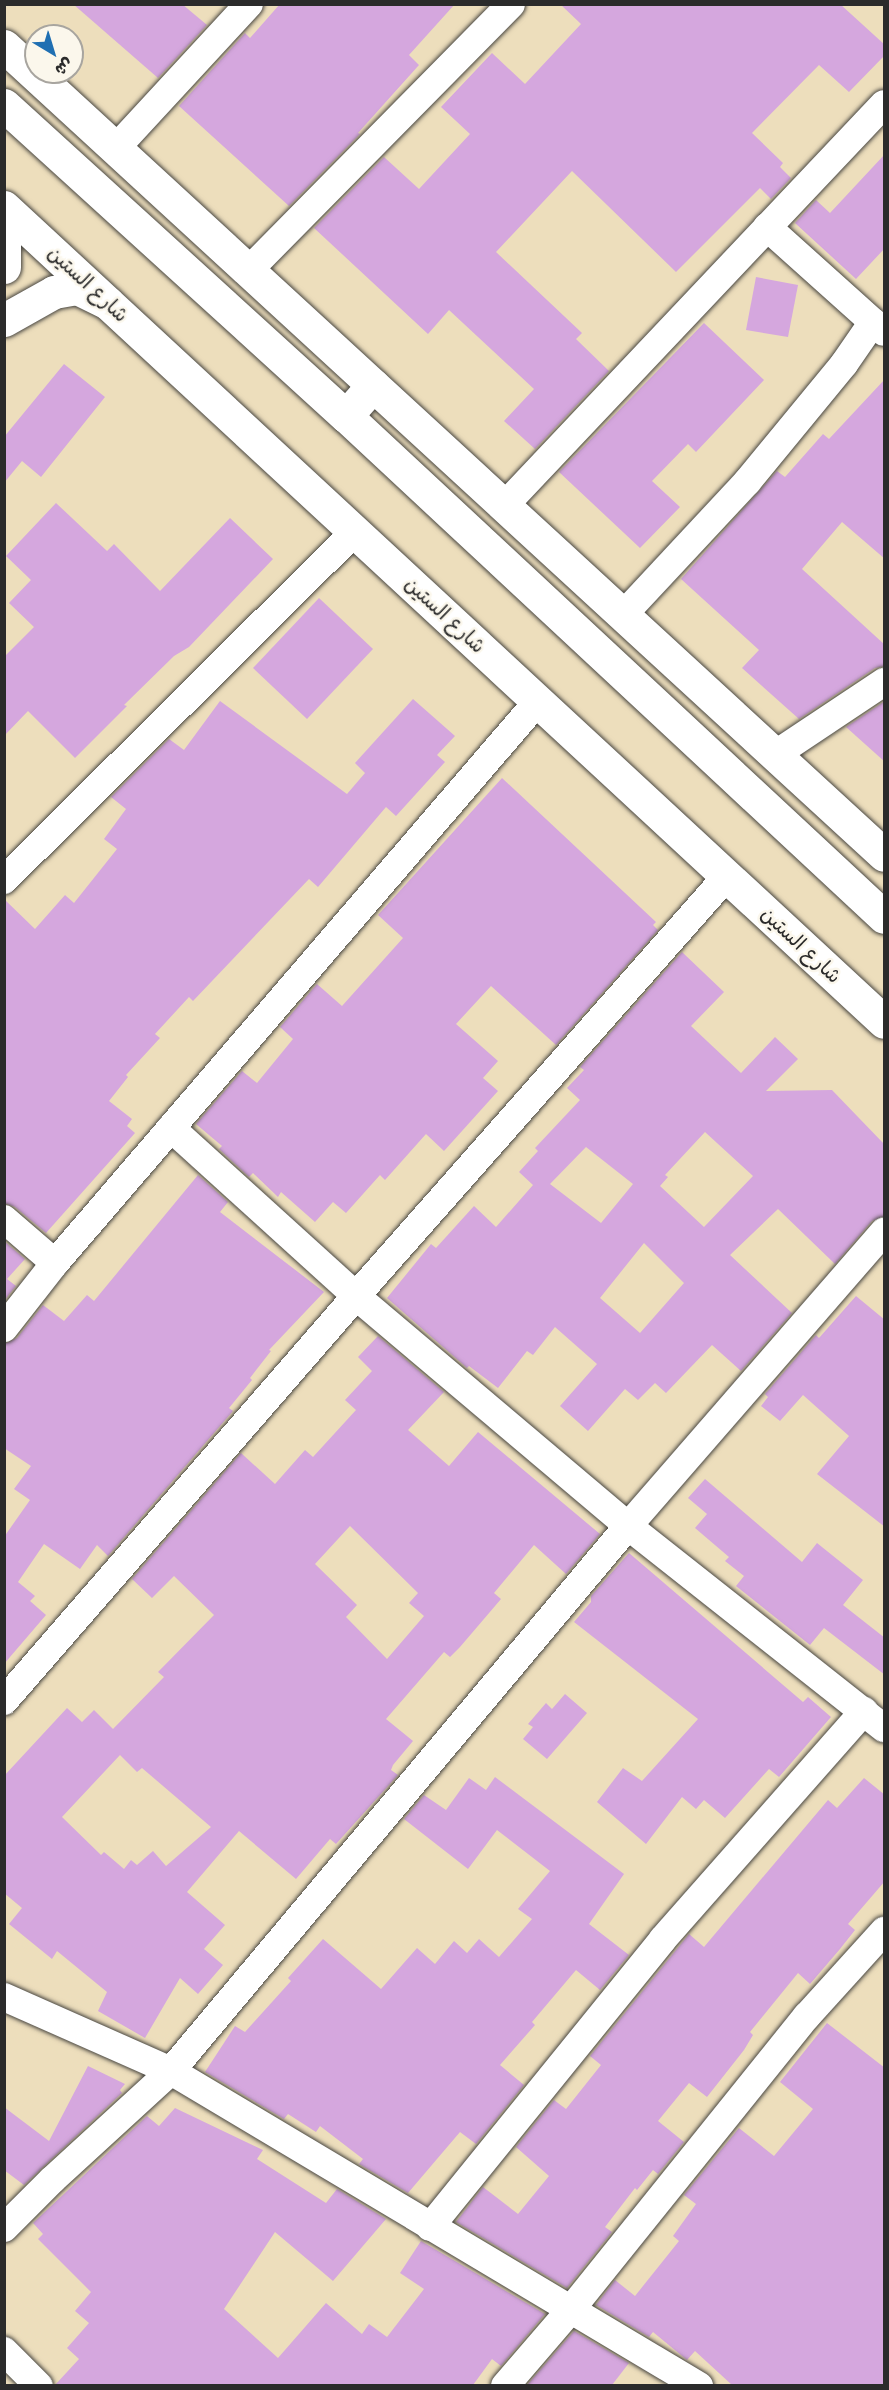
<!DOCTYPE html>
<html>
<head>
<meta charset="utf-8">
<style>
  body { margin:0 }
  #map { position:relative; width:889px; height:2390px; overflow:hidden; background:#eddebc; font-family:Sriracha,"Playpen Sans Arabic",sans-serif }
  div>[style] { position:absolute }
  .building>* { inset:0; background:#d5a7de }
  .roads { filter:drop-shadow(0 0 2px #484641) drop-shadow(0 0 2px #484641) }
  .minor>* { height:28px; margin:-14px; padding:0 14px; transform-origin:14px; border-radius:14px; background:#fff }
  .tertiary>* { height:33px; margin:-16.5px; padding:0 16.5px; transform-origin:16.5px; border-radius:16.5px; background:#fff }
  .secondary>* { height:33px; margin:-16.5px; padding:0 16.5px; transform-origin:16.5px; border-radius:16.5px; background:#fff }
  span { translate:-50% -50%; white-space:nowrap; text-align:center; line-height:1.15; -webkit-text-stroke:5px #fbf7ec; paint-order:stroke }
  .street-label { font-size:20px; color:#2b2b2b }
  .frame { position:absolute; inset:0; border:6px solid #2b2b2b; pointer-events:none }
  .north { position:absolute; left:24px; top:24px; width:60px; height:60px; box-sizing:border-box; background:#fbf7ec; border:2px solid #a8a59f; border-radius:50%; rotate:142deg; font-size:16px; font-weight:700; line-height:24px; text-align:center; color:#2b2b2b }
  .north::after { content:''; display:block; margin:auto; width:21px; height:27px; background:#1f6fb2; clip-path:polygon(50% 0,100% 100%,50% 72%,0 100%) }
</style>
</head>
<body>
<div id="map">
  <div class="building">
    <div style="clip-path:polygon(73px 4px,182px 4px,207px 25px,158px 78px)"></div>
    <div style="clip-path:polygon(280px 4px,455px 4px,409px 55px,419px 65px,358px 133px,360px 134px,289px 206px,179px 106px,245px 33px,250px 38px)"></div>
    <div style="clip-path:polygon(560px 4px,840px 4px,885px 45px,885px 55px,849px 92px,819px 65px,752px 133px,783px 163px,780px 167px,791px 178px,771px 199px,760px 188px,676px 272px,572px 171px,496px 252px,582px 333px,576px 339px,609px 371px,535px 449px,504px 421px,534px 389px,449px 310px,428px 334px,314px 228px,384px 157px,419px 189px,470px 134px,441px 107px,492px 53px,525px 84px,581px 24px)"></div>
    <div style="clip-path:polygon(885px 154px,885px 248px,856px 279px,795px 223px,816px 200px,830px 213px)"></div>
    <div style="clip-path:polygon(756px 277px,798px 285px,788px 337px,746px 330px)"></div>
    <div style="clip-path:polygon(704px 323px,764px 380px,696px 452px,688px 444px,652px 481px,680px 507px,640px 548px,559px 472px)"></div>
    <div style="clip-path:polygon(64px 364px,105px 397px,41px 477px,22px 461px,4px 483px,4px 437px)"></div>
    <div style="clip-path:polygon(885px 379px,885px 559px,842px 522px,802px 569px,885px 645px,885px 666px,875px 668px,799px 719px,742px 668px,759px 650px,681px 579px,777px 471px,785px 477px,823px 434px,829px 439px)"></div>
    <div style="clip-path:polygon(56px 503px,107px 551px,114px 544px,160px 591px,230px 518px,273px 559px,189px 647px,174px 656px,124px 705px,127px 706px,75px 758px,28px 711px,4px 736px,4px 657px,34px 627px,9px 603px,31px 580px,6px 556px)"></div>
    <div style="clip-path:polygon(319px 598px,373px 649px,307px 719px,253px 668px)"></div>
    <div style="clip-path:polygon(413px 699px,455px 736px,437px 755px,445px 762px,396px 816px,386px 807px,318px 887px,309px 879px,193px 1001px,189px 997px,155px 1034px,160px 1038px,126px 1075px,128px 1077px,109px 1101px,132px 1119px,127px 1126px,135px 1133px,46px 1233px,15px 1207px,4px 1203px,4px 899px,35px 929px,65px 895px,74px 903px,117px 849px,104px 839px,126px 809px,111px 797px,169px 739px,184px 750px,220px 701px,347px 794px,365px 773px,355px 763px)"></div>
    <div style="clip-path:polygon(885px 701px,885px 762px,846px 727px)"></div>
    <div style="clip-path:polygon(502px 778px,656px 922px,653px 925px,658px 930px,556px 1045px,491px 986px,456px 1024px,498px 1061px,483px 1078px,498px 1091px,444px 1151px,426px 1134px,385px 1180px,380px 1175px,346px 1213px,333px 1202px,315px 1222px,281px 1192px,278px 1197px,253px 1173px,249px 1177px,219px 1149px,222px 1146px,196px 1124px,242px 1071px,257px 1083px,293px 1039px,280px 1027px,317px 984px,342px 1006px,403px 938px,378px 915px)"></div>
    <div style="clip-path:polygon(evenodd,682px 952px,724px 992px,691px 1026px,741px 1073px,775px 1037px,798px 1059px,766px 1091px,832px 1090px,885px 1145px,885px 1216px,872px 1221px,835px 1264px,778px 1209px,730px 1255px,792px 1313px,741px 1371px,712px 1345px,666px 1393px,655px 1383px,638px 1400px,625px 1389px,588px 1431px,560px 1406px,597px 1364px,555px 1327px,533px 1355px,527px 1351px,498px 1388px,469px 1366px,467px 1368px,387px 1298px,431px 1244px,436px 1248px,474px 1206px,496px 1227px,533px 1185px,519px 1172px,538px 1151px,535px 1148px,580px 1100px,567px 1088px,584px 1070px,580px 1067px,682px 952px,705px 1132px,753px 1176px,704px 1227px,660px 1186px,668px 1177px,665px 1175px,705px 1132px,682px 952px,586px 1147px,633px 1184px,601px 1223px,550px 1184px,586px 1147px,682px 952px,644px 1243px,684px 1283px,640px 1333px,600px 1298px,644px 1243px)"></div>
    <div style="clip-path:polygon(198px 1175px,228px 1202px,220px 1212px,324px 1292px,269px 1350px,271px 1351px,250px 1378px,252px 1380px,229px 1408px,233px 1411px,108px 1556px,97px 1545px,80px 1569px,44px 1544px,18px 1582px,35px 1596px,30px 1601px,46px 1615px,4px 1664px,4px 1537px,30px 1500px,14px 1489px,31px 1466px,4px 1448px,4px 1344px,17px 1338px,43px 1305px,64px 1321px,87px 1295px,94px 1301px)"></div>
    <div style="clip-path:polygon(4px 1241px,25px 1259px,7px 1279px,16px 1286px,4px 1301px)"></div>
    <div style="clip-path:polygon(856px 1296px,885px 1320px,885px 1527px,817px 1474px,849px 1436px,803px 1395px,780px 1421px,761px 1406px,768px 1397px,765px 1394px,816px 1335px,819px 1338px)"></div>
    <div style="clip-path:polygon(evenodd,378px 1336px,444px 1392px,408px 1430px,449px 1466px,478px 1432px,600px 1534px,566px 1574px,534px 1545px,494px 1593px,501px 1599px,460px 1647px,450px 1657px,444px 1652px,386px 1719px,413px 1741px,393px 1765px,391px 1770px,398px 1775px,336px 1844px,330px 1839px,296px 1879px,239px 1831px,187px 1892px,225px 1925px,204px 1949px,223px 1965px,198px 1994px,180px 1978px,145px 2038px,98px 2011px,107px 1992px,57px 1951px,52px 1959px,9px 1924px,22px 1908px,4px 1893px,4px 1776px,67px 1708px,82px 1722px,94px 1710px,113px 1729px,164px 1677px,158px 1672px,214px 1615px,174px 1576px,152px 1598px,132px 1579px,241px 1453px,275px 1484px,305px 1450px,313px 1457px,356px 1410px,345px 1400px,372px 1371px,358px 1357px,378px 1336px,350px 1526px,418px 1593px,409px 1603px,424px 1616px,387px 1659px,346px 1617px,357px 1605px,315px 1564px,350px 1526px,378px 1336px,120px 1755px,137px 1772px,142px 1768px,211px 1827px,166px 1866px,153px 1851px,137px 1865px,131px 1860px,124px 1869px,104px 1852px,101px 1855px,62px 1817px,120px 1755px)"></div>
    <div style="clip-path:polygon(705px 1479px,802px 1562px,817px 1543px,863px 1580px,843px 1605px,885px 1638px,885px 1675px,824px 1628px,810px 1645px,736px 1586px,744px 1576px,725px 1561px,729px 1557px,695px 1528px,707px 1514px,688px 1498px)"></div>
    <div style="clip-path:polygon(629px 1553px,803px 1702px,808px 1697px,831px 1717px,779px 1777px,769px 1769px,725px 1818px,704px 1800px,696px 1809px,682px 1797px,646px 1844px,597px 1802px,623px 1768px,642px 1781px,698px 1719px,574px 1622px,591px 1602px,591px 1596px)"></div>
    <div style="clip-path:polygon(565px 1694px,587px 1713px,547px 1759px,523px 1739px,533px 1727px,528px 1724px,546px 1703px,552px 1709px)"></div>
    <div style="clip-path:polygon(495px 1777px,624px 1874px,589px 1924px,629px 1955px,600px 1990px,576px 1970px,532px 2022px,535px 2025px,500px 2065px,524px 2085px,476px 2144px,460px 2132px,408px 2193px,359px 2164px,363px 2159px,320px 2126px,316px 2132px,288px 2114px,284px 2119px,205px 2072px,235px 2026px,245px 2032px,291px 1981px,288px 1978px,323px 1939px,381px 1989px,417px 1948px,435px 1964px,454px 1941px,467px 1953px,479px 1939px,499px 1957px,532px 1919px,518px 1909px,550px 1871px,497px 1830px,468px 1869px,404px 1819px,424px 1795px,446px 1810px,469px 1778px,486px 1790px)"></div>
    <div style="clip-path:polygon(864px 1778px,885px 1795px,885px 1881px,848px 1924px,855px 1930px,840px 1949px,810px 1984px,798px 1973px,750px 2032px,753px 2035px,744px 2050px,707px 2097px,689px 2083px,658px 2121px,684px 2142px,658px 2174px,653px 2170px,637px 2190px,635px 2188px,605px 2227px,612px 2232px,567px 2288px,456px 2222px,483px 2187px,518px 2214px,549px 2176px,516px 2147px,554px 2100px,566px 2109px,601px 2065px,590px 2056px,689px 1934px,704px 1947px,828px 1800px,837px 1808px)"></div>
    <div style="clip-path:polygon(827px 2023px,885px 2068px,885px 2385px,732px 2385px,695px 2351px,687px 2360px,653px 2332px,649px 2337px,596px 2305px,615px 2280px,635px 2296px,679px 2241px,673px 2236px,696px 2204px,684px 2195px,739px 2128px,774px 2156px,813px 2109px,780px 2082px)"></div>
    <div style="clip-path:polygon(88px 2066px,125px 2084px,120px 2090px,122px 2093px,24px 2185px,4px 2170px,4px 2107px,49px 2141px)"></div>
    <div style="clip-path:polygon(175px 2108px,263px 2150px,257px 2159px,326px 2203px,337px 2189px,386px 2219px,333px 2281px,275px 2232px,224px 2309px,278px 2358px,326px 2303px,362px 2334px,369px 2324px,387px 2337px,424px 2289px,400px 2273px,421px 2241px,545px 2314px,501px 2366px,492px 2359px,473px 2385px,55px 2385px,79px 2359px,67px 2348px,89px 2323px,75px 2311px,91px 2292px,38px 2239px,43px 2234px,33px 2223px,147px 2116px,159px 2126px)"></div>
    <div style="clip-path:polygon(574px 2331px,629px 2363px,612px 2385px,527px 2385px)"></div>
  </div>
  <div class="roads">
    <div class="minor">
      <div style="left:116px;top:148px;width:196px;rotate:-47.3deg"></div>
      <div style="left:767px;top:227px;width:157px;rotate:41.9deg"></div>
      <div style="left:249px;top:270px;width:373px;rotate:-45.4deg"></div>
      <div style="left:504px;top:506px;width:553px;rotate:-46.61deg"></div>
      <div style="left:623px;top:615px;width:182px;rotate:-47deg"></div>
      <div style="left:747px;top:482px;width:153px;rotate:-50.6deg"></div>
      <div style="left:844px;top:364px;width:51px;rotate:-55.4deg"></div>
      <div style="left:776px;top:754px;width:130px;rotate:-33.7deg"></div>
      <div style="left:4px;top:880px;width:494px;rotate:-44.8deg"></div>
      <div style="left:171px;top:1128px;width:250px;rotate:42.2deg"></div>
      <div style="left:356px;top:1296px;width:356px;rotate:40.2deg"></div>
      <div style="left:628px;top:1526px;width:326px;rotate:38.3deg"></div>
      <div style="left:4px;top:1219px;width:67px;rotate:40.8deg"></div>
      <div style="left:4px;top:1328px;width:83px;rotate:-51.9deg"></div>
      <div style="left:55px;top:1263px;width:741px;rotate:-49.32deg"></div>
      <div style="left:4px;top:1701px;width:537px;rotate:-49deg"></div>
      <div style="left:356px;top:1296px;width:560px;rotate:-48.54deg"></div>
      <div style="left:4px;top:1997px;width:183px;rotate:23.9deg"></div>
      <div style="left:171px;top:2071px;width:615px;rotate:30.82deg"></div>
      <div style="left:430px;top:2227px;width:370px;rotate:-51deg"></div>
      <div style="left:663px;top:1939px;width:304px;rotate:-48.6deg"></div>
      <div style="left:4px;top:2228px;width:68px;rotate:-45deg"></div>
      <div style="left:52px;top:2180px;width:161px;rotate:-42.5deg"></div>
      <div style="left:171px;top:2071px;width:711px;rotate:-50.02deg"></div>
      <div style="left:628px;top:1526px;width:390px;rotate:-49deg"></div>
      <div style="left:4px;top:2351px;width:49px;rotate:45deg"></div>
      <div style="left:505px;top:2386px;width:103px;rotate:-49.3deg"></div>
      <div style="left:572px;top:2308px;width:375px;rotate:-51.2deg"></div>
      <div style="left:807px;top:2016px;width:115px;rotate:-47.8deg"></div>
    </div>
    <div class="tertiary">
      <div style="left:4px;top:46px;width:1195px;rotate:42.59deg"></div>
      <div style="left:4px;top:230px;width:37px;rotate:90deg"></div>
      <div style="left:4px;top:320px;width:57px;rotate:-29.2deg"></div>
      <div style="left:54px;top:292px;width:23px;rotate:-10deg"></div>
      <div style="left:77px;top:288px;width:34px;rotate:26deg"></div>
    </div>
    <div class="secondary">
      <div style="left:4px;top:105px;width:462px;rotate:42.3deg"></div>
      <div style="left:346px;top:416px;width:735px;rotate:42.96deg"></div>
      <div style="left:4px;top:207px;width:1199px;rotate:42.8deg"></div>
      <div style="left:346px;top:416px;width:41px;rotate:-48.9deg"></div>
    </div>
  </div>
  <div class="street-label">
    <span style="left:88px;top:284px;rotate:43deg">شارع الستين</span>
    <span style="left:445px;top:615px;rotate:43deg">شارع الستين</span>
    <span style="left:801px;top:945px;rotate:43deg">شارع الستين</span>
  </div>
  <div class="frame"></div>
  <div class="north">ش</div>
</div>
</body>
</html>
